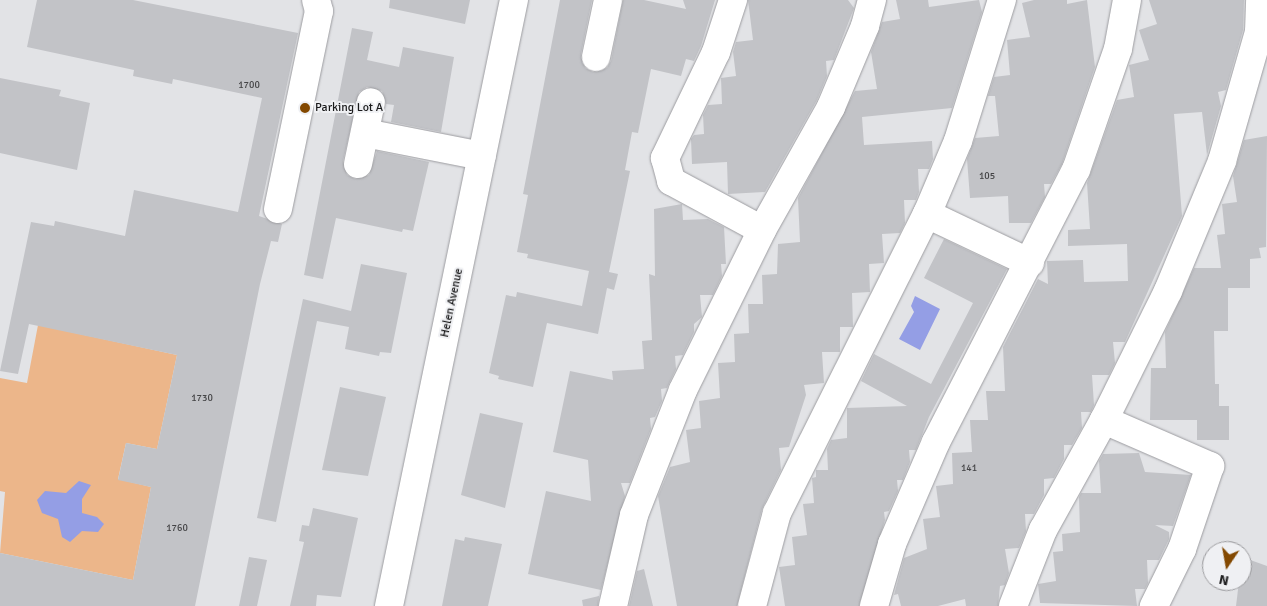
<!DOCTYPE html>
<html>
<head>
<meta charset="utf-8">
<style>
  body { margin:0 }
  #map { position:relative; width:1267px; height:606px; overflow:hidden; background:#e2e3e6; font-family:Signika,sans-serif }
  div>[style] { position:absolute }
  .green>* { inset:0; background:#ecb68a }
  .water>* { inset:0; background:#949ee5 }
  .building>* { inset:0; background:#c2c3c7 }
  .roads { filter:drop-shadow(0 0 1px #9c9ca0) drop-shadow(0 0 1px #9c9ca0) }
  .minor>* { height:28px; margin:-14px; padding:0 14px; transform-origin:14px; border-radius:14px; background:#fff }
  .dots>* { width:14px; height:14px; translate:-50% -50%; box-sizing:border-box; border:2px solid #eff0f3; border-radius:50% }
  span { translate:-50% -50%; white-space:nowrap; text-align:center; line-height:1.15; -webkit-text-stroke:4px #eff0f3; paint-order:stroke }
  .number-label { font-size:10px; color:#444446 }
  .number-label span { -webkit-text-stroke-width:0 }
  .poi-label { font-size:12px; color:#1a1a1b }
  .left { translate:0 -50%; text-align:left }
  .street-label { font-size:12px; color:#1a1a1b }
  .north { position:absolute; left:1202px; top:541px; width:50px; height:50px; box-sizing:border-box; background:#eff0f3; border:1px solid #9a9a9d; border-radius:50%; rotate:192deg; font-size:14px; font-weight:700; line-height:20px; text-align:center; color:#1a1a1b }
  .north::after { content:''; display:block; margin:auto; width:18px; height:22px; background:#834800; clip-path:polygon(50% 0,100% 100%,50% 72%,0 100%) }
</style>
</head>
<body>
<div id="map">
  <div class="green">
    <div style="clip-path:polygon(38px 325px,177px 355px,157px 449px,126px 443px,118px 479px,151px 487px,133px 580px,0 553px,5px 492px,0 491px,0 378px,27px 383px)"></div>
  </div>
  <div class="water">
    <div style="clip-path:polygon(915px 296px,940px 309px,920px 350px,899px 339px,914px 312px,911px 306px)"></div>
    <div style="clip-path:polygon(79px 481px,91px 485px,82px 499px,82px 513px,97px 517px,104px 524px,98px 532px,82px 531px,70px 542px,62px 537px,58px 519px,42px 513px,37px 500px,45px 491px,66px 493px)"></div>
  </div>
  <div class="building">
    <div style="clip-path:polygon(37px 0,133px 0,298px 33px,259px 216px,282px 224px,278px 242px,271px 241px,260px 284px,195px 606px,0 606px,0 553px,133px 580px,151px 487px,118px 480px,126px 443px,157px 449px,177px 355px,29px 324px,18px 374px,0 371px,31px 222px,54px 226px,55px 221px,125px 236px,134px 190px,238px 212px,262px 98px,173px 79px,172px 84px,133px 76px,134px 70px,27px 47px)"></div>
    <div style="clip-path:polygon(390px 0,470px 0,465px 24px,389px 8px)"></div>
    <div style="clip-path:polygon(560px 0,592px 0,581px 54px,585px 68px,593px 72px,607px 68px,611px 61px,623px 0,644px 0,686px 9px,683px 0,715px 0,701px 46px,694px 61px,686px 59px,681px 76px,651px 69px,638px 133px,632px 132px,625px 170px,630px 171px,609px 272px,618px 274px,614px 290px,607px 288px,598px 334px,547px 323px,533px 387px,498px 379px,499px 376px,489px 373px,506px 295px,516px 297px,517px 292px,582px 306px,589px 271px,527px 258px,528px 254px,517px 252px,528px 195px,523px 194px)"></div>
    <div style="clip-path:polygon(748px 0,848px 0,854px 8px,834px 60px,826px 61px,827px 76px,817px 100px,765px 192px,728px 194px,727px 162px,692px 164px,691px 139px,694px 135px,704px 134px,703px 115px,708px 105px,722px 104px,721px 78px,736px 76px,733px 52px,736px 42px,753px 40px)"></div>
    <div style="clip-path:polygon(896px 0,928px 0,929px 7px,979px 0,982px 12px,952px 108px,862px 117px,864px 145px,932px 141px,933px 159px,929px 169px,918px 169px,919px 192px,916px 200px,904px 200px,905px 223px,900px 233px,882px 234px,884px 263px,869px 264px,870px 292px,852px 293px,853px 327px,840px 327px,840px 352px,822px 352px,824px 383px,804px 385px,806px 395px,789px 447px,779px 448px,781px 470px,762px 509px,737px 606px,677px 606px,658px 496px,670px 467px,690px 462px,686px 430px,701px 428px,699px 401px,720px 398px,718px 363px,735px 362px,734px 334px,749px 333px,748px 304px,763px 304px,762px 275px,777px 274px,778px 244px,800px 242px,798px 198px,855px 91px,877px 89px,871px 52px,882px 22px,900px 19px)"></div>
    <div style="clip-path:polygon(1034px 0,1067px 0,1067px 4px,1087px 0,1095px 67px,1062px 164px,1051px 184px,1044px 184px,1045px 197px,1031px 223px,1009px 223px,1008px 196px,970px 198px,967px 159px,975px 138px,999px 136px,995px 96px,988px 96px,994px 77px,1010px 75px,1007px 40px,1030px 37px,1022px 3px)"></div>
    <div style="clip-path:polygon(1149px 0,1244px 0,1243px 30px,1226px 90px,1218px 92px,1221px 106px,1207px 155px,1202px 112px,1174px 114px,1182px 216px,1125px 342px,1113px 342px,1115px 363px,1109px 375px,1092px 375px,1094px 405px,1091px 412px,1081px 412px,1082px 428px,1072px 445px,1064px 445px,1064px 459px,1054px 478px,1044px 479px,1044px 495px,1034px 514px,1025px 514px,1026px 531px,1019px 548px,1005px 549px,1009px 573px,1005px 585px,1000px 586px,998px 606px,966px 606px,965px 599px,938px 606px,901px 606px,898px 594px,894px 595px,904px 558px,927px 549px,923px 519px,940px 517px,936px 486px,953px 484px,952px 453px,972px 452px,970px 420px,988px 420px,986px 391px,1005px 391px,1003px 347px,1038px 279px,1048px 284px,1047px 261px,1083px 260px,1084px 282px,1128px 281px,1127px 244px,1068px 246px,1068px 230px,1090px 229px,1087px 183px,1117px 100px,1134px 97px,1129px 65px,1149px 60px,1139px 30px,1157px 24px)"></div>
    <div style="clip-path:polygon(352px 28px,373px 32px,367px 60px,399px 67px,403px 47px,454px 57px,441px 132px,391px 122px,394px 105px,386px 104px,382px 91px,367px 87px,359px 92px,343px 161px,347px 175px,355px 179px,369px 175px,377px 151px,429px 162px,413px 231px,403px 229px,402px 232px,336px 218px,323px 279px,304px 275px)"></div>
    <div style="clip-path:polygon(0 78px,61px 90px,59px 96px,90px 103px,77px 170px,0 153px)"></div>
    <div style="clip-path:polygon(1267px 136px,1266px 247px,1259px 248px,1261px 258px,1250px 259px,1250px 288px,1228px 288px,1228px 331px,1214px 331px,1215px 384px,1219px 384px,1219px 406px,1229px 406px,1229px 440px,1197px 440px,1197px 420px,1150px 420px,1151px 368px,1166px 368px,1165px 332px,1194px 268px,1221px 268px,1217px 235px,1225px 234px,1222px 204px,1237px 202px,1233px 176px,1244px 140px)"></div>
    <div style="clip-path:polygon(682px 204px,683px 220px,708px 219px,724px 227px,726px 264px,721px 264px,722px 276px,713px 295px,700px 295px,702px 317px,694px 324px,694px 332px,683px 355px,675px 356px,676px 369px,667px 388px,661px 389px,662px 401px,655px 417px,650px 418px,651px 429px,630px 483px,621px 483px,625px 496px,601px 590px,528px 574px,546px 491px,591px 501px,588px 460px,553px 452px,570px 371px,613px 380px,612px 371px,644px 369px,642px 341px,652px 340px,649px 274px,655px 276px,654px 209px)"></div>
    <div style="clip-path:polygon(944px 239px,1007px 269px,929px 417px,916px 450px,909px 450px,910px 462px,903px 480px,897px 480px,898px 491px,889px 511px,884px 512px,885px 520px,859px 606px,785px 606px,779px 567px,795px 565px,792px 537px,807px 535px,803px 504px,814px 503px,812px 478px,816px 477px,816px 470px,828px 470px,827px 449px,831px 440px,847px 438px,847px 408px,907px 406px,861px 381px,874px 354px,931px 384px,973px 303px,924px 278px)"></div>
    <div style="clip-path:polygon(361px 264px,407px 273px,391px 353px,380px 352px,379px 356px,345px 349px,349px 327px,317px 321px,276px 522px,257px 518px,303px 299px,351px 311px)"></div>
    <div style="clip-path:polygon(340px 387px,386px 397px,368px 476px,322px 470px)"></div>
    <div style="clip-path:polygon(480px 413px,523px 423px,505px 508px,461px 495px)"></div>
    <div style="clip-path:polygon(1139px 453px,1145px 472px,1191px 475px,1173px 526px,1155px 525px,1169px 532px,1169px 539px,1159px 560px,1147px 560px,1148px 583px,1145px 589px,1135px 589px,1137px 606px,1040px 603px,1038px 584px,1056px 581px,1053px 552px,1063px 551px,1062px 534px,1080px 532px,1079px 497px,1081px 493px,1101px 493px,1099px 461px,1103px 454px)"></div>
    <div style="clip-path:polygon(313px 508px,358px 518px,341px 597px,317px 595px,316px 606px,290px 606px,304px 542px,299px 541px,302px 525px,309px 526px)"></div>
    <div style="clip-path:polygon(465px 537px,502px 544px,488px 606px,442px 606px,455px 539px,464px 541px)"></div>
    <div style="clip-path:polygon(249px 557px,267px 560px,257px 606px,239px 606px)"></div>
    <div style="clip-path:polygon(1242px 557px,1267px 566px,1267px 606px,1236px 606px)"></div>
    <div style="clip-path:polygon(644px 569px,653px 606px,629px 606px,637px 571px)"></div>
    <div style="clip-path:polygon(599px 596px,598px 606px,583px 606px,582px 600px)"></div>
  </div>
  <div class="roads">
    <div class="minor">
      <div style="left:733px;top:0;width:55px;rotate:108.1deg"></div>
      <div style="left:716px;top:52px;width:118px;rotate:115.7deg"></div>
      <div style="left:665px;top:158px;width:24px;rotate:75deg"></div>
      <div style="left:671px;top:181px;width:103px;rotate:28.3deg"></div>
      <div style="left:596px;top:57px;width:58px;rotate:-78.1deg"></div>
      <div style="left:365px;top:133px;width:119px;rotate:11.1deg"></div>
      <div style="left:358px;top:164px;width:63px;rotate:-78.2deg"></div>
      <div style="left:278px;top:209px;width:202px;rotate:-78.3deg"></div>
      <div style="left:319px;top:11px;width:11px;rotate:-105deg"></div>
      <div style="left:927px;top:214px;width:114px;rotate:25.4deg"></div>
      <div style="left:1104px;top:420px;width:116px;rotate:23.5deg"></div>
      <div style="left:1210px;top:466px;width:88px;rotate:108.6deg"></div>
      <div style="left:1182px;top:549px;width:64px;rotate:116.2deg"></div>
      <div style="left:389px;top:606px;width:619px;rotate:-78.35deg"></div>
      <div style="left:613px;top:606px;width:93px;rotate:-77deg"></div>
      <div style="left:634px;top:515px;width:134px;rotate:-68.6deg"></div>
      <div style="left:683px;top:390px;width:178px;rotate:-63.7deg"></div>
      <div style="left:762px;top:230px;width:141px;rotate:-60.7deg"></div>
      <div style="left:831px;top:107px;width:88px;rotate:-67.2deg"></div>
      <div style="left:865px;top:26px;width:27px;rotate:-75deg"></div>
      <div style="left:752px;top:606px;width:96px;rotate:-75deg"></div>
      <div style="left:777px;top:513px;width:335px;rotate:-63.4deg"></div>
      <div style="left:927px;top:214px;width:79px;rotate:-67deg"></div>
      <div style="left:958px;top:141px;width:148px;rotate:-72.7deg"></div>
      <div style="left:874px;top:606px;width:65px;rotate:-73.8deg"></div>
      <div style="left:892px;top:544px;width:111px;rotate:-66.7deg"></div>
      <div style="left:936px;top:442px;width:306px;rotate:-62.8deg"></div>
      <div style="left:1076px;top:170px;width:128px;rotate:-70.9deg"></div>
      <div style="left:1118px;top:49px;width:50px;rotate:-79.6deg"></div>
      <div style="left:1013px;top:606px;width:82px;rotate:-68.5deg"></div>
      <div style="left:1043px;top:530px;width:126px;rotate:-61deg"></div>
      <div style="left:1104px;top:420px;width:144px;rotate:-63.6deg"></div>
      <div style="left:1168px;top:291px;width:141px;rotate:-67.4deg"></div>
      <div style="left:1222px;top:161px;width:134px;rotate:-74deg"></div>
      <div style="left:1259px;top:32px;width:32px;rotate:-88deg"></div>
    </div>
  </div>
  <div class="dots">
    <div style="left:305px;top:108px;background:#834800"></div>
  </div>
  <div class="number-label">
    <span style="left:249px;top:86px">1700</span>
    <span style="left:987px;top:177px">105</span>
    <span style="left:202px;top:399px">1730</span>
    <span style="left:969px;top:469px">141</span>
    <span style="left:177px;top:529px">1760</span>
  </div>
  <div class="poi-label">
    <span class="left" style="left:315px;top:108px">Parking Lot A</span>
  </div>
  <div class="street-label">
    <span style="left:452px;top:303px;rotate:-78deg">Helen Avenue</span>
  </div>
  <div class="north">N</div>
</div>
</body>
</html>
